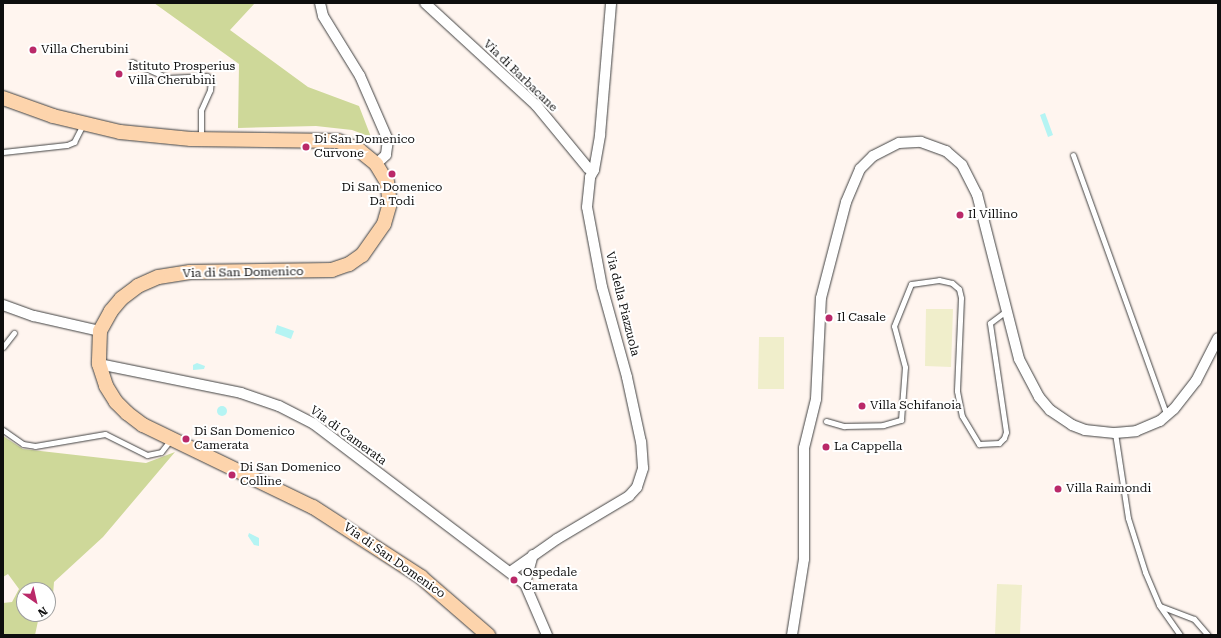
<!DOCTYPE html>
<html>
<head>
<meta charset="utf-8">
<style>
  body { margin:0 }
  #map { position:relative; width:1221px; height:638px; overflow:hidden; background:#fff5ef; font-family:"Roboto Serif",serif }
  div>[style] { position:absolute }
  .forest>* { inset:0; background:#ced899 }
  .pitch>* { inset:0; background:#f0eecb }
  .water>* { inset:0; background:#b5f4f3 }
  .round { border-radius:50% }
  .roads { filter:drop-shadow(0 0 1px #414141) drop-shadow(0 0 1px #414141) }
  .service>* { height:5px; margin:-2.5px; padding:0 2.5px; transform-origin:2.5px; border-radius:2.5px; background:#fff }
  .minor>* { height:10px; margin:-5px; padding:0 5px; transform-origin:5px; border-radius:5px; background:#fff }
  .secondary>* { height:14px; margin:-7px; padding:0 7px; transform-origin:7px; border-radius:7px; background:#fdd4ac }
  .dots>* { width:11px; height:11px; translate:-50% -50%; box-sizing:border-box; border:2px solid #fff; border-radius:50% }
  span { translate:-50% -50%; white-space:nowrap; text-align:center; line-height:1.15; -webkit-text-stroke:4px #fff; paint-order:stroke }
  .poi-label { font-size:12px; color:#0e0e0e }
  .left { translate:0 -50%; text-align:left }
  .street-label { font-size:12px; color:#0e0e0e }
  .frame { position:absolute; inset:0; border:4px solid #0e0e0e; pointer-events:none }
  .north { position:absolute; left:16px; top:582px; width:40px; height:40px; box-sizing:border-box; background:#fff; border:1px solid #9f9f9f; border-radius:50%; rotate:146deg; font-size:11px; font-weight:700; line-height:16px; text-align:center; color:#0e0e0e }
  .north::after { content:''; display:block; margin:auto; width:14px; height:18px; background:#ba2969; clip-path:polygon(50% 0,100% 100%,50% 72%,0 100%) }
</style>
</head>
<body>
<div id="map">
  <div class="forest">
    <div style="clip-path:polygon(154px 3px,255px 3px,230px 30px,308px 87px,359px 106px,371px 137px,352px 130px,316px 126px,238px 128px,239px 64px)"></div>
    <div style="clip-path:polygon(3px 436px,23px 449px,146px 463px,175px 452px,103px 537px,54px 582px,53px 595px,48px 609px,48px 590px,24px 590px,24px 614px,44px 614px,38px 621px,35px 635px,3px 635px,3px 603px,12px 602px,19px 589px,8px 574px,3px 577px)"></div>
  </div>
  <div class="pitch">
    <div style="clip-path:polygon(926px 309px,953px 309px,951px 367px,925px 366px)"></div>
    <div style="clip-path:polygon(759px 337px,784px 337px,784px 389px,758px 389px)"></div>
    <div style="clip-path:polygon(997px 584px,1022px 585px,1020px 635px,995px 635px)"></div>
  </div>
  <div class="water">
    <div style="clip-path:polygon(1045px 113px,1053px 135px,1048px 137px,1040px 115px)"></div>
    <div style="clip-path:polygon(277px 325px,294px 331px,291px 339px,275px 333px)"></div>
    <div style="clip-path:polygon(197px 363px,205px 366px,204px 369px,193px 370px,193px 365px)"></div>
    <div class="round" style="left:217px;top:406px;width:10px;height:10px"></div>
    <div style="clip-path:polygon(249px 533px,259px 538px,259px 546px,254px 545px,248px 536px)"></div>
  </div>
  <div class="roads">
    <div class="service">
      <div style="left:132px;top:62px;width:39px;rotate:24deg"></div>
      <div style="left:168px;top:78px;width:39px;rotate:-3deg"></div>
      <div style="left:207px;top:76px;width:6px;rotate:45deg"></div>
      <div style="left:211px;top:80px;width:10px;rotate:96deg"></div>
      <div style="left:210px;top:90px;width:22px;rotate:114deg"></div>
      <div style="left:201px;top:110px;width:28px;rotate:90deg"></div>
      <div style="left:3px;top:152px;width:64px;rotate:-6.2deg"></div>
      <div style="left:67px;top:145px;width:8px;rotate:-23deg"></div>
      <div style="left:74px;top:142px;width:20px;rotate:-63deg"></div>
      <div style="left:1073px;top:155px;width:277px;rotate:70.2deg"></div>
      <div style="left:3px;top:347px;width:18px;rotate:-52deg"></div>
      <div style="left:826px;top:421px;width:19px;rotate:16deg"></div>
      <div style="left:844px;top:426px;width:39px;rotate:-1deg"></div>
      <div style="left:883px;top:425px;width:19px;rotate:-16deg"></div>
      <div style="left:901px;top:420px;width:53px;rotate:-85.7deg"></div>
      <div style="left:905px;top:367px;width:42px;rotate:-105deg"></div>
      <div style="left:894px;top:326px;width:45px;rotate:-68deg"></div>
      <div style="left:911px;top:284px;width:28px;rotate:-8deg"></div>
      <div style="left:939px;top:280px;width:13px;rotate:13deg"></div>
      <div style="left:952px;top:283px;width:9px;rotate:41deg"></div>
      <div style="left:959px;top:289px;width:9px;rotate:77deg"></div>
      <div style="left:961px;top:298px;width:93px;rotate:92.5deg"></div>
      <div style="left:957px;top:391px;width:25px;rotate:79deg"></div>
      <div style="left:962px;top:416px;width:33px;rotate:59deg"></div>
      <div style="left:979px;top:444px;width:20px;rotate:-3deg"></div>
      <div style="left:999px;top:443px;width:7px;rotate:-45deg"></div>
      <div style="left:1004px;top:438px;width:6px;rotate:-72deg"></div>
      <div style="left:1006px;top:432px;width:110px;rotate:-98.4deg"></div>
      <div style="left:990px;top:323px;width:20px;rotate:-37deg"></div>
      <div style="left:3px;top:430px;width:24px;rotate:35deg"></div>
      <div style="left:23px;top:444px;width:12px;rotate:9deg"></div>
      <div style="left:35px;top:446px;width:71px;rotate:-9.7deg"></div>
      <div style="left:105px;top:434px;width:47px;rotate:26.6deg"></div>
      <div style="left:147px;top:455px;width:14px;rotate:-12deg"></div>
      <div style="left:161px;top:452px;width:16px;rotate:-52deg"></div>
      <div style="left:1115px;top:433px;width:86px;rotate:81.3deg"></div>
      <div style="left:1128px;top:518px;width:57px;rotate:72.5deg"></div>
      <div style="left:1145px;top:572px;width:36px;rotate:67deg"></div>
      <div style="left:1159px;top:605px;width:37px;rotate:55deg"></div>
      <div style="left:1160px;top:606px;width:36px;rotate:21deg"></div>
      <div style="left:1194px;top:619px;width:21px;rotate:49deg"></div>
    </div>
    <div class="minor">
      <div style="left:320px;top:3px;width:13px;rotate:77deg"></div>
      <div style="left:323px;top:16px;width:70px;rotate:58.3deg"></div>
      <div style="left:360px;top:76px;width:70px;rotate:66.4deg"></div>
      <div style="left:388px;top:140px;width:15px;rotate:98deg"></div>
      <div style="left:386px;top:155px;width:13px;rotate:138deg"></div>
      <div style="left:425px;top:3px;width:151px;rotate:42.6deg"></div>
      <div style="left:536px;top:105px;width:82px;rotate:50.5deg"></div>
      <div style="left:588px;top:168px;width:6px;rotate:18deg"></div>
      <div style="left:3px;top:305px;width:33px;rotate:20deg"></div>
      <div style="left:34px;top:316px;width:68px;rotate:12.8deg"></div>
      <div style="left:99px;top:364px;width:145px;rotate:11.5deg"></div>
      <div style="left:241px;top:393px;width:40px;rotate:18.9deg"></div>
      <div style="left:279px;top:406px;width:39px;rotate:27deg"></div>
      <div style="left:314px;top:424px;width:265px;rotate:37.2deg"></div>
      <div style="left:525px;top:584px;width:56px;rotate:66.7deg"></div>
      <div style="left:510px;top:572px;width:57px;rotate:-35.1deg"></div>
      <div style="left:557px;top:539px;width:84px;rotate:-30.8deg"></div>
      <div style="left:629px;top:496px;width:12px;rotate:-48deg"></div>
      <div style="left:637px;top:487px;width:20px;rotate:-72deg"></div>
      <div style="left:643px;top:468px;width:26px;rotate:-94deg"></div>
      <div style="left:641px;top:442px;width:66px;rotate:-102.2deg"></div>
      <div style="left:627px;top:377px;width:93px;rotate:-105.5deg"></div>
      <div style="left:602px;top:287px;width:81px;rotate:-100.6deg"></div>
      <div style="left:587px;top:207px;width:30px;rotate:-84deg"></div>
      <div style="left:590px;top:177px;width:8px;rotate:-60deg"></div>
      <div style="left:594px;top:170px;width:36px;rotate:-80deg"></div>
      <div style="left:600px;top:135px;width:132px;rotate:-85.2deg"></div>
      <div style="left:525px;top:584px;width:30px;rotate:-75deg"></div>
      <div style="left:792px;top:635px;width:77px;rotate:-81deg"></div>
      <div style="left:804px;top:559px;width:111px;rotate:-90deg"></div>
      <div style="left:804px;top:448px;width:50px;rotate:-76.2deg"></div>
      <div style="left:816px;top:399px;width:101px;rotate:-87.2deg"></div>
      <div style="left:821px;top:298px;width:99px;rotate:-75.4deg"></div>
      <div style="left:846px;top:202px;width:36px;rotate:-67deg"></div>
      <div style="left:860px;top:169px;width:18px;rotate:-45deg"></div>
      <div style="left:873px;top:156px;width:29px;rotate:-27deg"></div>
      <div style="left:899px;top:143px;width:22px;rotate:-3deg"></div>
      <div style="left:921px;top:142px;width:27px;rotate:20deg"></div>
      <div style="left:946px;top:151px;width:21px;rotate:41deg"></div>
      <div style="left:962px;top:165px;width:33px;rotate:63deg"></div>
      <div style="left:977px;top:194px;width:170px;rotate:75.7deg"></div>
      <div style="left:1019px;top:359px;width:43px;rotate:62.2deg"></div>
      <div style="left:1039px;top:397px;width:17px;rotate:50deg"></div>
      <div style="left:1050px;top:410px;width:27px;rotate:34deg"></div>
      <div style="left:1072px;top:425px;width:14px;rotate:21deg"></div>
      <div style="left:1085px;top:430px;width:30px;rotate:6deg"></div>
      <div style="left:1115px;top:433px;width:21px;rotate:-5deg"></div>
      <div style="left:1136px;top:431px;width:26px;rotate:-23deg"></div>
      <div style="left:1160px;top:421px;width:18px;rotate:-41deg"></div>
      <div style="left:1174px;top:409px;width:36px;rotate:-52deg"></div>
      <div style="left:1196px;top:381px;width:48px;rotate:-62.9deg"></div>
    </div>
    <div class="secondary">
      <div style="left:3px;top:98px;width:53px;rotate:19.8deg"></div>
      <div style="left:53px;top:116px;width:69px;rotate:13.4deg"></div>
      <div style="left:120px;top:132px;width:71px;rotate:5.6deg"></div>
      <div style="left:191px;top:139px;width:147px;rotate:0.8deg"></div>
      <div style="left:338px;top:141px;width:23px;rotate:23deg"></div>
      <div style="left:359px;top:150px;width:22px;rotate:39deg"></div>
      <div style="left:376px;top:164px;width:21px;rotate:59deg"></div>
      <div style="left:387px;top:182px;width:21px;rotate:82deg"></div>
      <div style="left:390px;top:203px;width:22px;rotate:106deg"></div>
      <div style="left:384px;top:224px;width:38px;rotate:125deg"></div>
      <div style="left:362px;top:255px;width:16px;rotate:145deg"></div>
      <div style="left:349px;top:264px;width:18px;rotate:161deg"></div>
      <div style="left:332px;top:270px;width:142px;rotate:179.2deg"></div>
      <div style="left:190px;top:272px;width:32px;rotate:171deg"></div>
      <div style="left:158px;top:277px;width:22px;rotate:156deg"></div>
      <div style="left:138px;top:286px;width:21px;rotate:143deg"></div>
      <div style="left:121px;top:299px;width:16px;rotate:130deg"></div>
      <div style="left:111px;top:311px;width:23px;rotate:119deg"></div>
      <div style="left:100px;top:331px;width:33px;rotate:92deg"></div>
      <div style="left:99px;top:364px;width:23px;rotate:72deg"></div>
      <div style="left:106px;top:386px;width:19px;rotate:58deg"></div>
      <div style="left:116px;top:402px;width:16px;rotate:45deg"></div>
      <div style="left:127px;top:413px;width:20px;rotate:37deg"></div>
      <div style="left:143px;top:425px;width:189px;rotate:25.8deg"></div>
      <div style="left:313px;top:507px;width:129px;rotate:32.9deg"></div>
      <div style="left:421px;top:577px;width:89px;rotate:40.9deg"></div>
    </div>
  </div>
  <div class="dots">
    <div style="left:33px;top:50px;background:#ba2969"></div>
    <div style="left:119px;top:74px;background:#ba2969"></div>
    <div style="left:306px;top:147px;background:#ba2969"></div>
    <div style="left:392px;top:174px;background:#ba2969"></div>
    <div style="left:960px;top:215px;background:#ba2969"></div>
    <div style="left:829px;top:318px;background:#ba2969"></div>
    <div style="left:862px;top:406px;background:#ba2969"></div>
    <div style="left:186px;top:439px;background:#ba2969"></div>
    <div style="left:826px;top:447px;background:#ba2969"></div>
    <div style="left:232px;top:475px;background:#ba2969"></div>
    <div style="left:1058px;top:489px;background:#ba2969"></div>
    <div style="left:514px;top:580px;background:#ba2969"></div>
  </div>
  <div class="poi-label">
    <span class="left" style="left:41px;top:50px">Villa Cherubini</span>
    <span class="left" style="left:128px;top:74px">Istituto Prosperius<br>Villa Cherubini</span>
    <span class="left" style="left:314px;top:147px">Di San Domenico<br>Curvone</span>
    <span style="left:392px;top:195px">Di San Domenico<br>Da Todi</span>
    <span class="left" style="left:968px;top:215px">Il Villino</span>
    <span class="left" style="left:837px;top:318px">Il Casale</span>
    <span class="left" style="left:870px;top:406px">Villa Schifanoia</span>
    <span class="left" style="left:194px;top:439px">Di San Domenico<br>Camerata</span>
    <span class="left" style="left:834px;top:447px">La Cappella</span>
    <span class="left" style="left:240px;top:475px">Di San Domenico<br>Colline</span>
    <span class="left" style="left:1066px;top:489px">Villa Raimondi</span>
    <span class="left" style="left:523px;top:580px">Ospedale<br>Camerata</span>
  </div>
  <div class="street-label">
    <span style="left:520px;top:76px;rotate:44deg">Via di Barbacane</span>
    <span style="left:243px;top:273px;rotate:-1deg">Via di San Domenico</span>
    <span style="left:622px;top:304px;rotate:76deg">Via della Piazzuola</span>
    <span style="left:348px;top:436px;rotate:36deg">Via di Camerata</span>
    <span style="left:394px;top:561px;rotate:35deg">Via di San Domenico</span>
  </div>
  <div class="frame"></div>
  <div class="north">N</div>
</div>
</body>
</html>
